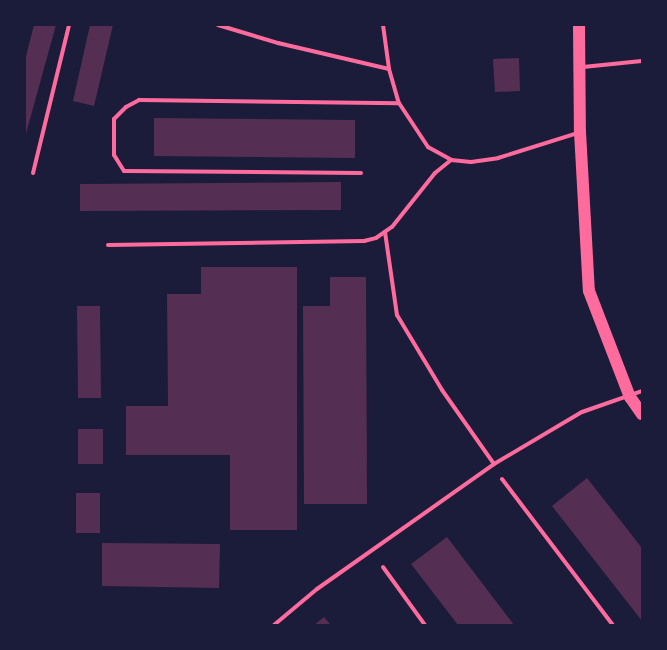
<!DOCTYPE html>
<html>
<head>
<meta charset="utf-8">
<style>
  body { margin:0 }
  #map { position:relative; width:667px; height:650px; overflow:hidden; background:#1b1b3a; font-family:"IBM Plex Serif",serif }
  div>[style] { position:absolute }
  .building>* { inset:0; background:#542f53 }
  .service>* { height:4px; margin:-2px; padding:0 2px; transform-origin:2px; border-radius:2px; background:#ff6b9d }
  .primary>* { height:12px; margin:-6px; padding:0 6px; transform-origin:6px; border-radius:6px; background:#ff6b9d }
  span { translate:-50% -50%; white-space:nowrap; text-align:center; line-height:1.15; -webkit-text-stroke:5px #1b1b3a; paint-order:stroke }
  .frame { position:absolute; inset:0; border:26px solid #1b1b3a; pointer-events:none }
</style>
</head>
<body>
<div id="map">
  <div class="building">
    <div style="clip-path:polygon(34px 25px,56px 25px,25px 137px,25px 60px)"></div>
    <div style="clip-path:polygon(90px 25px,113px 25px,94px 106px,73px 101px)"></div>
    <div style="clip-path:polygon(519px 58px,520px 91px,495px 92px,493px 59px)"></div>
    <div style="clip-path:polygon(154px 118px,355px 120px,355px 158px,154px 156px)"></div>
    <div style="clip-path:polygon(341px 182px,341px 210px,80px 211px,80px 184px)"></div>
    <div style="clip-path:polygon(201px 267px,297px 267px,297px 530px,230px 530px,230px 455px,126px 455px,126px 406px,168px 406px,167px 294px,201px 294px)"></div>
    <div style="clip-path:polygon(330px 277px,366px 277px,367px 504px,304px 504px,303px 306px,330px 306px)"></div>
    <div style="clip-path:polygon(77px 306px,100px 306px,101px 398px,78px 398px)"></div>
    <div style="clip-path:polygon(78px 429px,103px 429px,103px 464px,78px 464px)"></div>
    <div style="clip-path:polygon(587px 478px,642px 548px,642px 621px,552px 506px)"></div>
    <div style="clip-path:polygon(76px 493px,100px 493px,100px 533px,76px 533px)"></div>
    <div style="clip-path:polygon(447px 537px,514px 625px,458px 625px,411px 564px)"></div>
    <div style="clip-path:polygon(102px 543px,220px 544px,219px 588px,102px 586px)"></div>
    <div style="clip-path:polygon(324px 617px,331px 625px,314px 625px)"></div>
  </div>
  <div class="service">
    <div style="left:218px;top:25px;width:63px;rotate:16.7deg"></div>
    <div style="left:278px;top:43px;width:114px;rotate:13.2deg"></div>
    <div style="left:383px;top:25px;width:44px;rotate:82.2deg"></div>
    <div style="left:389px;top:69px;width:35px;rotate:74deg"></div>
    <div style="left:399px;top:103px;width:53px;rotate:56.6deg"></div>
    <div style="left:428px;top:147px;width:26px;rotate:29deg"></div>
    <div style="left:451px;top:160px;width:20px;rotate:6deg"></div>
    <div style="left:471px;top:162px;width:27px;rotate:-8deg"></div>
    <div style="left:498px;top:158px;width:84px;rotate:-17.4deg"></div>
    <div style="left:583px;top:67px;width:59px;rotate:-5.8deg"></div>
    <div style="left:33px;top:173px;width:152px;rotate:-76.3deg"></div>
    <div style="left:361px;top:173px;width:237px;rotate:-179.5deg"></div>
    <div style="left:124px;top:171px;width:19px;rotate:-122deg"></div>
    <div style="left:114px;top:155px;width:36px;rotate:-90deg"></div>
    <div style="left:114px;top:119px;width:17px;rotate:-45deg"></div>
    <div style="left:126px;top:107px;width:15px;rotate:-28deg"></div>
    <div style="left:139px;top:100px;width:260px;rotate:0.7deg"></div>
    <div style="left:385px;top:232px;width:84px;rotate:81.8deg"></div>
    <div style="left:397px;top:315px;width:87px;rotate:59deg"></div>
    <div style="left:442px;top:390px;width:90px;rotate:54.9deg"></div>
    <div style="left:108px;top:245px;width:256px;rotate:-0.9deg"></div>
    <div style="left:364px;top:241px;width:12px;rotate:-14deg"></div>
    <div style="left:376px;top:238px;width:19px;rotate:-35deg"></div>
    <div style="left:392px;top:227px;width:69px;rotate:-51.5deg"></div>
    <div style="left:435px;top:173px;width:21px;rotate:-39deg"></div>
    <div style="left:502px;top:479px;width:183px;rotate:52.8deg"></div>
    <div style="left:383px;top:567px;width:72px;rotate:54.1deg"></div>
    <div style="left:274px;top:625px;width:56px;rotate:-39.9deg"></div>
    <div style="left:317px;top:589px;width:217px;rotate:-35.2deg"></div>
    <div style="left:494px;top:464px;width:102px;rotate:-30.6deg"></div>
    <div style="left:582px;top:412px;width:64px;rotate:-19.3deg"></div>
  </div>
  <div class="primary">
    <div style="left:579px;top:25px;width:107px;rotate:89.5deg"></div>
    <div style="left:580px;top:132px;width:159px;rotate:86.8deg"></div>
    <div style="left:589px;top:291px;width:114px;rotate:68.9deg"></div>
    <div style="left:630px;top:397px;width:21px;rotate:55deg"></div>
  </div>
  <div class="frame"></div>
</div>
</body>
</html>
